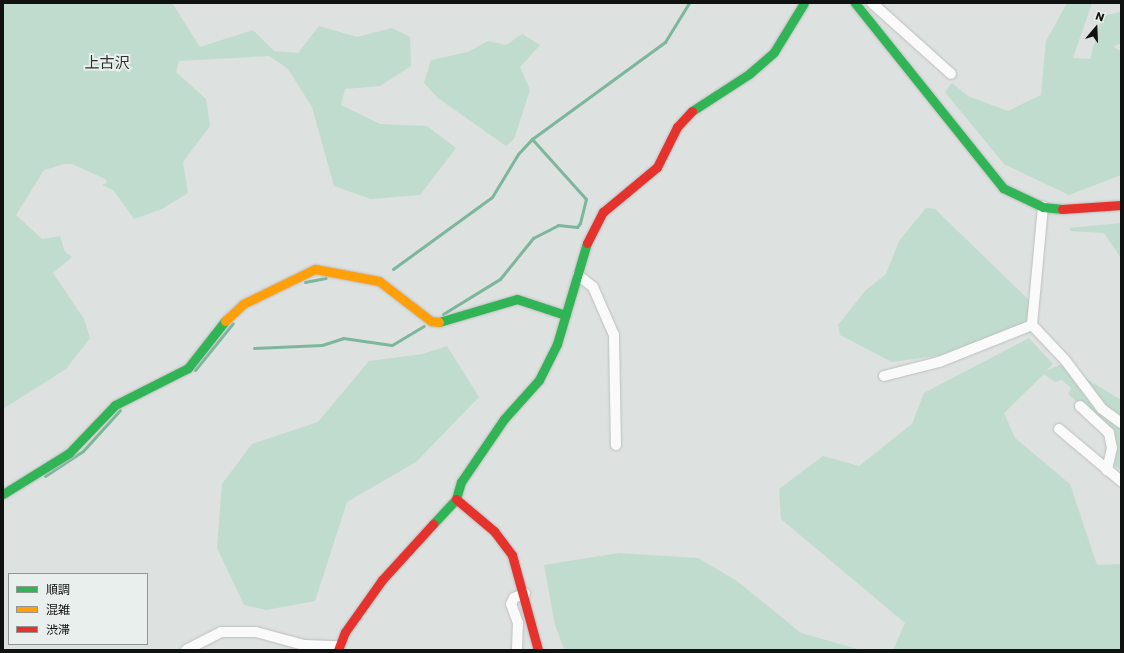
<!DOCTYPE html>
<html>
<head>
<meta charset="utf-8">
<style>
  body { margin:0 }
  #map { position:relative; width:1124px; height:653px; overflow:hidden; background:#dde1df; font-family:Poppins,"Noto Sans JP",sans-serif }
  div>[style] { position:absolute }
  .green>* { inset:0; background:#c0dcce }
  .stream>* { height:3px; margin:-1.5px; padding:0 1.5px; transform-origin:1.5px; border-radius:1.5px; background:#7cb69c }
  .roads { filter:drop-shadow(0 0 1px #bcbfbd) drop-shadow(0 0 1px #bcbfbd) }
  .street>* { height:10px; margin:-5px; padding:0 5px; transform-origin:5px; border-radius:5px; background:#fafafa }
  .fast>* { height:9px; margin:-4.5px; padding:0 4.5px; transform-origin:4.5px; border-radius:4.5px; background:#30b455 }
  .slow>* { height:9px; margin:-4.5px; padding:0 4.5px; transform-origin:4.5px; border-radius:4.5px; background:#ff9f0a }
  .jam>* { height:9px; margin:-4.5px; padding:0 4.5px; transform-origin:4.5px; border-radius:4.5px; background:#e5322d }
  span { translate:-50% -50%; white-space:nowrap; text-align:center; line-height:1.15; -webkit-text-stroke:4px #e9efec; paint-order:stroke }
  .quarter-label { font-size:15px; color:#2d3230 }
  .frame { position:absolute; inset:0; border:4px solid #101211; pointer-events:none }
  .legend { position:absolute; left:8px; top:573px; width:140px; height:72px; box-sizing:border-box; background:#e9efec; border:1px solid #929794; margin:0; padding:5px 7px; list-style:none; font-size:12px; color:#101211 }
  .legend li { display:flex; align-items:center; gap:8px; height:20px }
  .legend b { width:20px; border:1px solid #929794 }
  .north { position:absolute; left:1076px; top:8px; width:40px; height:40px; -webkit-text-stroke:3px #e9efec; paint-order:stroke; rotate:19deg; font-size:11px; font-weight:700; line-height:16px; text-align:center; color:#101211 }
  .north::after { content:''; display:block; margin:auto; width:14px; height:18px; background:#101211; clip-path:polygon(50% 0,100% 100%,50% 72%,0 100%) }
</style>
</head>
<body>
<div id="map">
  <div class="green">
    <div style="clip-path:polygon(3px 3px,172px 3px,200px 47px,253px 30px,274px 51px,298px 53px,319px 26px,357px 37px,392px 28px,410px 37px,411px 66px,380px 86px,345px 89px,341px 105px,380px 124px,427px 126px,456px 148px,420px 195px,371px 199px,334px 186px,312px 107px,288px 69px,269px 56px,179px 61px,176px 72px,206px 99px,210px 126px,183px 162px,188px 193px,162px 209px,134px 219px,113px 190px,102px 185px,107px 183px,105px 179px,72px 164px,64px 164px,44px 170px,16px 215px,42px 239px,60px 236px,65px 252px,72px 257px,53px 273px,84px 319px,90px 338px,66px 369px,3px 409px)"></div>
    <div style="clip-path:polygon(1067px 3px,1092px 3px,1073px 58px,1090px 59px,1102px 16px,1121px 12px,1121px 43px,1113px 47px,1121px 51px,1121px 175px,1069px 195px,1004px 164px,945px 92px,952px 83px,968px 96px,1008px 111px,1041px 95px,1046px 41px)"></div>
    <div style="clip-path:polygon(522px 34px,540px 45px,520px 67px,530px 90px,514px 139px,506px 146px,438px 98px,424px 83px,431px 60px,468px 52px,488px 41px,506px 45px)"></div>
    <div style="clip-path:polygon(926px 208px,935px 209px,1031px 302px,1028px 319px,1017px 330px,943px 355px,892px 362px,840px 335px,838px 325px,865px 291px,886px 274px,899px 241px)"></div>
    <div style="clip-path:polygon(1120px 223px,1121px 258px,1104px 233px,1070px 231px,1070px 228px)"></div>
    <div style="clip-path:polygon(1029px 338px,1053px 364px,1046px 371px,1062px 364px,1121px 400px,1121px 470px,1112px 464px,1111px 432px,1068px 394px,1071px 388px,1062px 380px,1055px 382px,1044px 374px,1004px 413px,1015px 438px,1070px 484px,1097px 565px,1121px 564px,1121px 650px,893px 650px,905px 623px,781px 519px,779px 489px,823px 456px,859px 466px,912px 424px,924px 393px)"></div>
    <div style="clip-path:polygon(447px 346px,479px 397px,416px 462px,347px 502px,315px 601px,266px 610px,244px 605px,217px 548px,222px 484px,252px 444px,318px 422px,369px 361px,423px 354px)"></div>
    <div style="clip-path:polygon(619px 553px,698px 558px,737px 581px,801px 633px,861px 650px,564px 649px,555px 625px,544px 565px)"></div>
  </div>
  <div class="stream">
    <div style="left:393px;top:269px;width:122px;rotate:-36deg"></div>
    <div style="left:492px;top:197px;width:50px;rotate:-58.8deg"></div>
    <div style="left:518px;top:154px;width:21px;rotate:-47deg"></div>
    <div style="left:532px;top:139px;width:165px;rotate:-36.1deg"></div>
    <div style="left:665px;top:42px;width:46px;rotate:-58.4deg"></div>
    <div style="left:305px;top:282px;width:21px;rotate:-11deg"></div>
    <div style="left:443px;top:314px;width:67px;rotate:-31.6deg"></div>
    <div style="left:500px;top:279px;width:53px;rotate:-51.2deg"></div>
    <div style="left:533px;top:238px;width:28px;rotate:-27deg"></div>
    <div style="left:558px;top:225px;width:19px;rotate:6deg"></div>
    <div style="left:577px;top:227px;width:5px;rotate:-53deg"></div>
    <div style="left:580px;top:223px;width:25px;rotate:-76deg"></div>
    <div style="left:586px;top:199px;width:81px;rotate:-132deg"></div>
    <div style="left:254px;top:348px;width:68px;rotate:-2.5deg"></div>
    <div style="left:322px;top:345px;width:22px;rotate:-18deg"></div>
    <div style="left:343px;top:338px;width:49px;rotate:8.1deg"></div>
    <div style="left:392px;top:345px;width:37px;rotate:-31deg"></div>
    <div style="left:195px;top:370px;width:60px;rotate:-51deg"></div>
    <div style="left:45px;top:476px;width:45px;rotate:-33.3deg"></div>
    <div style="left:83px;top:451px;width:55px;rotate:-47.9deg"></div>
  </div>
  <div class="roads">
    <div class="street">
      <div style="left:872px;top:3px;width:106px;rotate:41.9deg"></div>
      <div style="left:578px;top:275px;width:19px;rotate:39deg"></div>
      <div style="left:593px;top:287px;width:52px;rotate:66.4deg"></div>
      <div style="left:614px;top:335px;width:110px;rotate:89deg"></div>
      <div style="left:1032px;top:325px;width:48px;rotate:46.7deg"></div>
      <div style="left:1065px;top:360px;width:61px;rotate:52.9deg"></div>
      <div style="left:1102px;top:409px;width:24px;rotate:36deg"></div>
      <div style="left:884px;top:376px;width:57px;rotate:-14.3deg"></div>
      <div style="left:939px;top:362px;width:100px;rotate:-21.7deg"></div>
      <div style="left:1032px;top:325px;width:119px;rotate:-84.7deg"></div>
      <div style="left:1080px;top:406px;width:40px;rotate:43deg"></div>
      <div style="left:1109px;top:433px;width:15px;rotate:79deg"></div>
      <div style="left:1112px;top:448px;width:23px;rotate:103deg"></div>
      <div style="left:1059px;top:429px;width:81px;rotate:40deg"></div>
      <div style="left:186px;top:650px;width:39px;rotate:-27deg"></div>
      <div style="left:221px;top:632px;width:35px"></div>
      <div style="left:256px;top:632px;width:50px;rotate:15.2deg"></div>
      <div style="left:304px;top:645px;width:35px;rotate:2deg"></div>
      <div style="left:517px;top:650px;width:27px;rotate:-88deg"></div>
      <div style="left:518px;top:623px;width:20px;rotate:-110deg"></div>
      <div style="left:511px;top:604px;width:7px;rotate:-63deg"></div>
      <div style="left:514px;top:598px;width:12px;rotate:-24deg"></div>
    </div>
    <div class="fast">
      <div style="left:855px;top:3px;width:237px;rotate:51.3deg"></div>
      <div style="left:1003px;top:188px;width:44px;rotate:25.4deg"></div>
      <div style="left:1043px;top:207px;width:19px;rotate:6deg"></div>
      <div style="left:692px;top:111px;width:68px;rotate:-33deg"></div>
      <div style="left:749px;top:74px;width:33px;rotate:-41deg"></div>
      <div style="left:774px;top:52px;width:57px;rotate:-58.5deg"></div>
      <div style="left:439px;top:322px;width:81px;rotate:-16.4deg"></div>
      <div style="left:517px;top:299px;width:51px;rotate:18.4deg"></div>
      <div style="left:3px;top:494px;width:78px;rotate:-31.8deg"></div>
      <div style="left:69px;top:453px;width:66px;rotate:-46.2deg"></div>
      <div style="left:115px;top:405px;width:82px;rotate:-26.9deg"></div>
      <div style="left:188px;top:368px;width:60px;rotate:-51.8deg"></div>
      <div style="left:433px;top:524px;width:34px;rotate:-47deg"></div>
      <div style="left:456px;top:499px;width:18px;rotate:-74deg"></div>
      <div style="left:461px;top:482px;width:76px;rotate:-55.7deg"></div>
      <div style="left:504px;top:419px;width:52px;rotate:-48.1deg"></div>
      <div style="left:539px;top:380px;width:40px;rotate:-63.4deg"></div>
      <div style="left:557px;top:344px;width:105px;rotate:-73.5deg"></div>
    </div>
    <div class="slow">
      <div style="left:225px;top:321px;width:25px;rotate:-43deg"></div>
      <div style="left:243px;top:304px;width:80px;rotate:-25.9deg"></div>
      <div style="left:315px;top:269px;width:65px;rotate:10.6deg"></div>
      <div style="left:379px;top:281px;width:66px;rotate:37.6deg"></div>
      <div style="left:431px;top:321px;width:8px;rotate:7deg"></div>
    </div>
    <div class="jam">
      <div style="left:1062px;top:209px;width:59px;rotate:-3.9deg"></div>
      <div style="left:587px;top:243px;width:35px;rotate:-63deg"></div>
      <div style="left:603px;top:212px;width:70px;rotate:-39.8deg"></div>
      <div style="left:657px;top:167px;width:45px;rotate:-63.4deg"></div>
      <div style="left:677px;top:127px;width:22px;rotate:-47deg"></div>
      <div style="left:456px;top:499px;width:50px;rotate:40.1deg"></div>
      <div style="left:494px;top:531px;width:30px;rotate:53deg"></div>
      <div style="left:512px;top:555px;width:98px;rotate:74.7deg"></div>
      <div style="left:338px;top:650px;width:19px;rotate:-69deg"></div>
      <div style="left:345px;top:632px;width:64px;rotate:-54.6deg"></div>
      <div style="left:382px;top:580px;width:76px;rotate:-47.7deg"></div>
    </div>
  </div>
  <div class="quarter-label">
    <span style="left:107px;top:63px">上古沢</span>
  </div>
  <div class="frame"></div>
  <ul class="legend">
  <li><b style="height:5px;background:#30b455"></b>順調</li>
  <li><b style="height:5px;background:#ff9f0a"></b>混雑</li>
  <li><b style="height:5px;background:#e5322d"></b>渋滞</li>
  </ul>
  <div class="north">N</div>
</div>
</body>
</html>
